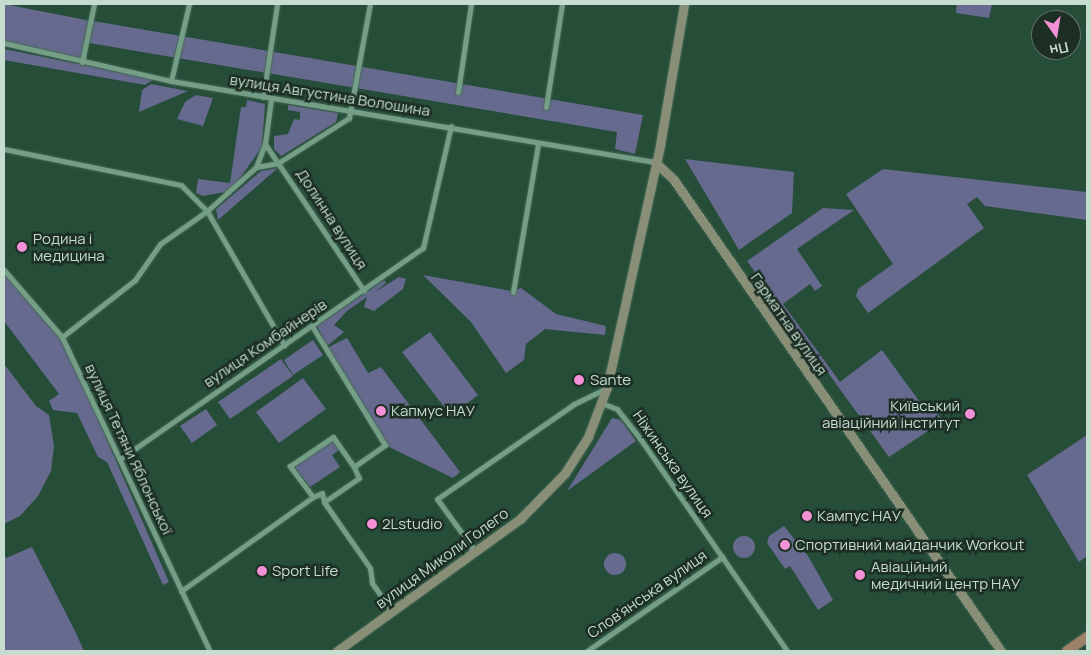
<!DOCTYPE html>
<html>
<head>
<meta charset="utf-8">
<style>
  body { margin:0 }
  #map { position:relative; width:1091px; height:655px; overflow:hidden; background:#254d38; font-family:Manrope,sans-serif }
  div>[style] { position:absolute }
  .green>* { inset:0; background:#666a8e }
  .round { border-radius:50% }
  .roads { filter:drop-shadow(0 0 1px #456957) drop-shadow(0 0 1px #456957) }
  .street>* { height:5px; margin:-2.5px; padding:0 2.5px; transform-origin:2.5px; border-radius:2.5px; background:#749e86 }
  .secondary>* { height:9px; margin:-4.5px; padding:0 4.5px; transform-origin:4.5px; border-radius:4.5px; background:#898f77 }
  .primary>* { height:10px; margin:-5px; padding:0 5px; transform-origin:5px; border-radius:5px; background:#9d8168 }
  .dots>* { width:14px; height:14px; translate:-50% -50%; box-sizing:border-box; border:2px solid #1d2f25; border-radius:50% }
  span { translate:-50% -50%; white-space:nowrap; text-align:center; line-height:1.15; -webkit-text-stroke:5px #1d2f25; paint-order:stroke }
  .street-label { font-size:15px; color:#c6dccf }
  .poi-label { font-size:15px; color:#c6dccf }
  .left { translate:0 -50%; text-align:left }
  .right { translate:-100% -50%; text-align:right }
  .frame { position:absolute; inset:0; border:5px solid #c6dccf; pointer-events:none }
  .north { position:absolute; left:1031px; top:10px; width:50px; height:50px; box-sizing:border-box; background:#1d2f25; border:1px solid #617469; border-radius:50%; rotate:167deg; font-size:14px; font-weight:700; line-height:20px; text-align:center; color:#c6dccf }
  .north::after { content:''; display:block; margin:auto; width:18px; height:22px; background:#f391d6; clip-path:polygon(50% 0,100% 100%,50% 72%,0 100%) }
</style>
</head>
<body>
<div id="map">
  <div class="green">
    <div style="clip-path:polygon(4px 4px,91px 21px,82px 62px,4px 43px)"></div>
    <div style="clip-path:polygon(957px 4px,992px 4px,989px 18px,956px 13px)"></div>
    <div style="clip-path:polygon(93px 21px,643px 115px,635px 154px,615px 149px,617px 132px,89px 43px)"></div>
    <div style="clip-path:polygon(4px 49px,152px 79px,153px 80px,145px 85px,4px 60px)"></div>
    <div style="clip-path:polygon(151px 84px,188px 91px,139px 112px,142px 90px)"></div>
    <div style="clip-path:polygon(196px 95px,213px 98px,203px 126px,177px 119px,185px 102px)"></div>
    <div style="clip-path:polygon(247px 100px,265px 104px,262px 147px,231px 191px,203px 196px,196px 193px,198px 179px,230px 183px,241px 107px,246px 107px)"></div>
    <div style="clip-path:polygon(288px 105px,338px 113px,336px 122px,281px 156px,274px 149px,274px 136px,288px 134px,294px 119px,300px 120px,300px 112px,288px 110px)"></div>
    <div style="clip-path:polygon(685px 159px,794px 172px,792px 213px,739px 250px)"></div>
    <div style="clip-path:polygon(278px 168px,218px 220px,216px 209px,261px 171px)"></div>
    <div style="clip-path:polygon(883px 169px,1087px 192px,1087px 220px,985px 206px,977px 197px,967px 204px,984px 228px,868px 313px,856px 296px,858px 289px,893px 264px,846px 194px)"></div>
    <div style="clip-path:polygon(823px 208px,854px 210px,797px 249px,822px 286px,815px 291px,810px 284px,783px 304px,840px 382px,882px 350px,927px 412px,933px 408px,943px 421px,889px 457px,747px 261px)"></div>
    <div style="clip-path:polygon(4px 269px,62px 337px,169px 582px,163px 585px,107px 462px,98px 457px,77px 413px,53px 410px,49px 401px,59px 394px,4px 321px)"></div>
    <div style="clip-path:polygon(423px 275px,511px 291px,521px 288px,556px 314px,606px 326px,605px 335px,545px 329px,526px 344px,524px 360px,506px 373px,471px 322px)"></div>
    <div style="clip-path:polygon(399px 277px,406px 279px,403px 289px,374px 311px,364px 307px,367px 297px,347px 311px,334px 325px,344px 332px,327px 346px,317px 326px,384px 280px,386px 283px,375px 292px)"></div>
    <div style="clip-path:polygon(430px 332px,478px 395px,451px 416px,402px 352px)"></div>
    <div style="clip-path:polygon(347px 338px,368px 373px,381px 367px,460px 472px,453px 478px,385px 445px,327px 348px)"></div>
    <div style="clip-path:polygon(313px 340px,323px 355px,293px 375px,284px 360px)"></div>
    <div style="clip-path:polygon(281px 359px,293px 376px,230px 419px,218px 402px)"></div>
    <div style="clip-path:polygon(4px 364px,36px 406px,49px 415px,54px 446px,51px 471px,38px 496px,20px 516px,4px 524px)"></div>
    <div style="clip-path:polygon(303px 378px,326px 409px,279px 443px,256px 412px)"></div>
    <div style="clip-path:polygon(206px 409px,217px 425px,192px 443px,180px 426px)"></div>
    <div style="clip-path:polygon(612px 418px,621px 420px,636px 441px,567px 491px)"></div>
    <div style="clip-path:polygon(1087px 435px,1087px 556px,1079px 562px,1027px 475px)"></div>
    <div style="clip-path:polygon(332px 440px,339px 450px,332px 455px,340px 467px,310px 487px,294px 467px)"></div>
    <div style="clip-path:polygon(784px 526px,808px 556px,833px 600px,818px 610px,790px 566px,785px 569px,767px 543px,769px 536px)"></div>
    <div class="round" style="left:733px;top:536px;width:22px;height:22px"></div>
    <div style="clip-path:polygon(32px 547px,76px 633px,84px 651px,4px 651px,4px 554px,6px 558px)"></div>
    <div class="round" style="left:604px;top:553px;width:22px;height:22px"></div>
  </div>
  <div class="roads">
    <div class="street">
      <div style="left:4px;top:43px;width:171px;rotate:12.8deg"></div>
      <div style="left:171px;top:81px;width:491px;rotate:9.5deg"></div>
      <div style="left:82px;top:62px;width:59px;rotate:-78.3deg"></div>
      <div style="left:171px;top:81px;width:79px;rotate:-76.8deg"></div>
      <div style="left:458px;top:92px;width:89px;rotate:-81.6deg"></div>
      <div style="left:263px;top:97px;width:94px;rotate:-81.4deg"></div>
      <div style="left:546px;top:107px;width:104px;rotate:-81.2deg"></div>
      <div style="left:265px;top:144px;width:177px;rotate:56deg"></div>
      <div style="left:4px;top:149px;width:181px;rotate:11.5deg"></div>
      <div style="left:181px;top:185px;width:37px;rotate:45deg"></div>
      <div style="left:207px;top:211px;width:155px;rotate:60.1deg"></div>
      <div style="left:256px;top:167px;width:25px;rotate:-69deg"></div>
      <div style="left:265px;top:144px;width:45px;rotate:-82.4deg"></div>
      <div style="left:4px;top:270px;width:89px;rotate:49.1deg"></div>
      <div style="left:62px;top:337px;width:347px;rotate:64.8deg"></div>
      <div style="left:513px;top:292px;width:150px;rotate:-80.4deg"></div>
      <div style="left:312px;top:326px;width:140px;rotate:58.5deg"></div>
      <div style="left:385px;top:445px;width:38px;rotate:145deg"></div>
      <div style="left:354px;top:467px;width:12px;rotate:66deg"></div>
      <div style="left:359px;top:478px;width:42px;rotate:145.6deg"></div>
      <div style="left:324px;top:502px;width:80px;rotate:55.1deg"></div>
      <div style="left:370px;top:568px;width:15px;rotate:82deg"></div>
      <div style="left:372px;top:583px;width:35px;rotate:55deg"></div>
      <div style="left:62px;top:337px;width:93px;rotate:-38deg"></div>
      <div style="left:135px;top:280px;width:44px;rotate:-55.2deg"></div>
      <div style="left:160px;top:244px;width:57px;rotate:-35.1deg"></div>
      <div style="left:207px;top:211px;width:66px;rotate:-41.9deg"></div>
      <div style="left:256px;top:167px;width:22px;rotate:-10deg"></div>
      <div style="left:278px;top:163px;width:84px;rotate:-32.4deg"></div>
      <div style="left:349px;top:118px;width:116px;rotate:-79.6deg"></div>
      <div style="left:604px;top:404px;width:14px;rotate:21deg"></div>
      <div style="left:617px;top:409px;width:39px;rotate:52deg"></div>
      <div style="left:641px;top:440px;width:257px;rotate:55.3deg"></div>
      <div style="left:120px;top:459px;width:369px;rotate:-34.9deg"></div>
      <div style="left:423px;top:248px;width:125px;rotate:-77.1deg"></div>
      <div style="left:313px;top:497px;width:10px;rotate:-24deg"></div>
      <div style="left:322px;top:493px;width:9px;rotate:77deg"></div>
      <div style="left:471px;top:553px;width:6px;rotate:-81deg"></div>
      <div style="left:472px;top:547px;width:59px;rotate:-126.1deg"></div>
      <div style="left:437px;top:499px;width:167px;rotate:-34.7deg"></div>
      <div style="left:574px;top:404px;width:37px;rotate:-26deg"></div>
      <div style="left:181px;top:591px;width:162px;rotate:-35.5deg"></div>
      <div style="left:313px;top:497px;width:39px;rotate:-127deg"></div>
      <div style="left:290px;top:466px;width:52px;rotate:-34deg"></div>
      <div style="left:333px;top:437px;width:37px;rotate:55deg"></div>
      <div style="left:587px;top:651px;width:165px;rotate:-34.8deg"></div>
    </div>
    <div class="secondary">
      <div style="left:655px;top:162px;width:26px;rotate:43deg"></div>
      <div style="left:674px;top:180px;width:573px;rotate:55.23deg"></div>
      <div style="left:337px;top:651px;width:226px;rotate:-35.8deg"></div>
      <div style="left:520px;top:519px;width:64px;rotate:-45.6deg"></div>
      <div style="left:565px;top:473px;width:43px;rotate:-57.4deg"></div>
      <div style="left:588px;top:437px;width:53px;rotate:-69.2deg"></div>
      <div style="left:607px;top:387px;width:248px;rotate:-77.6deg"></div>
      <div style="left:660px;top:145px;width:143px;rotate:-80.3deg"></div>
    </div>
    <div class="primary">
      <div style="left:1067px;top:651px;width:24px;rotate:-35deg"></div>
    </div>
  </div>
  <div class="dots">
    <div style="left:22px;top:247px;background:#f391d6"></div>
    <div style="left:579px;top:380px;background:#f391d6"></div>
    <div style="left:381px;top:411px;background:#f391d6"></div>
    <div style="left:970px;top:414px;background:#f391d6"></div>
    <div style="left:807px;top:516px;background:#f391d6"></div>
    <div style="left:372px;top:524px;background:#f391d6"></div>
    <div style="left:785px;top:545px;background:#f391d6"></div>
    <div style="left:262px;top:571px;background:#f391d6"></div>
    <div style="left:860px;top:575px;background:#f391d6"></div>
  </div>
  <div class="street-label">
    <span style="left:330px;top:95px;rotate:9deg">вулиця Августина Волошина</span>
    <span style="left:332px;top:219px;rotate:57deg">Долинна вулиця</span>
    <span style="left:789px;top:324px;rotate:55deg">Гарматна вулиця</span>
    <span style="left:265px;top:343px;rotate:-34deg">вулиця Комбайнерів</span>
    <span style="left:129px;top:449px;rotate:65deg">вулиця Тетяни Яблонської</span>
    <span style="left:673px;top:464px;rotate:55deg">Ніжинська вулиця</span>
    <span style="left:442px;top:558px;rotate:-36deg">вулиця Миколи Голего</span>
    <span style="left:647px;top:594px;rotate:-35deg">Слов'янська вулиця</span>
  </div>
  <div class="poi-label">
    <span class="left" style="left:33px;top:247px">Родина і<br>медицина</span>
    <span class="left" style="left:590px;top:380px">Sante</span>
    <span class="right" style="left:960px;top:414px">Київський<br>авіаційний інститут</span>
    <span class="left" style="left:391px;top:411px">Капмус НАУ</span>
    <span class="left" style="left:817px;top:516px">Кампус НАУ</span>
    <span class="left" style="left:382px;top:524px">2Lstudio</span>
    <span class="left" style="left:795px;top:545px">Спортивний майданчик Workout</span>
    <span class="left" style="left:871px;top:575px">Авіаційний<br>медичний центр НАУ</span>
    <span class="left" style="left:272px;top:571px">Sport Life</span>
  </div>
  <div class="frame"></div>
  <div class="north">Пн</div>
</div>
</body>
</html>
